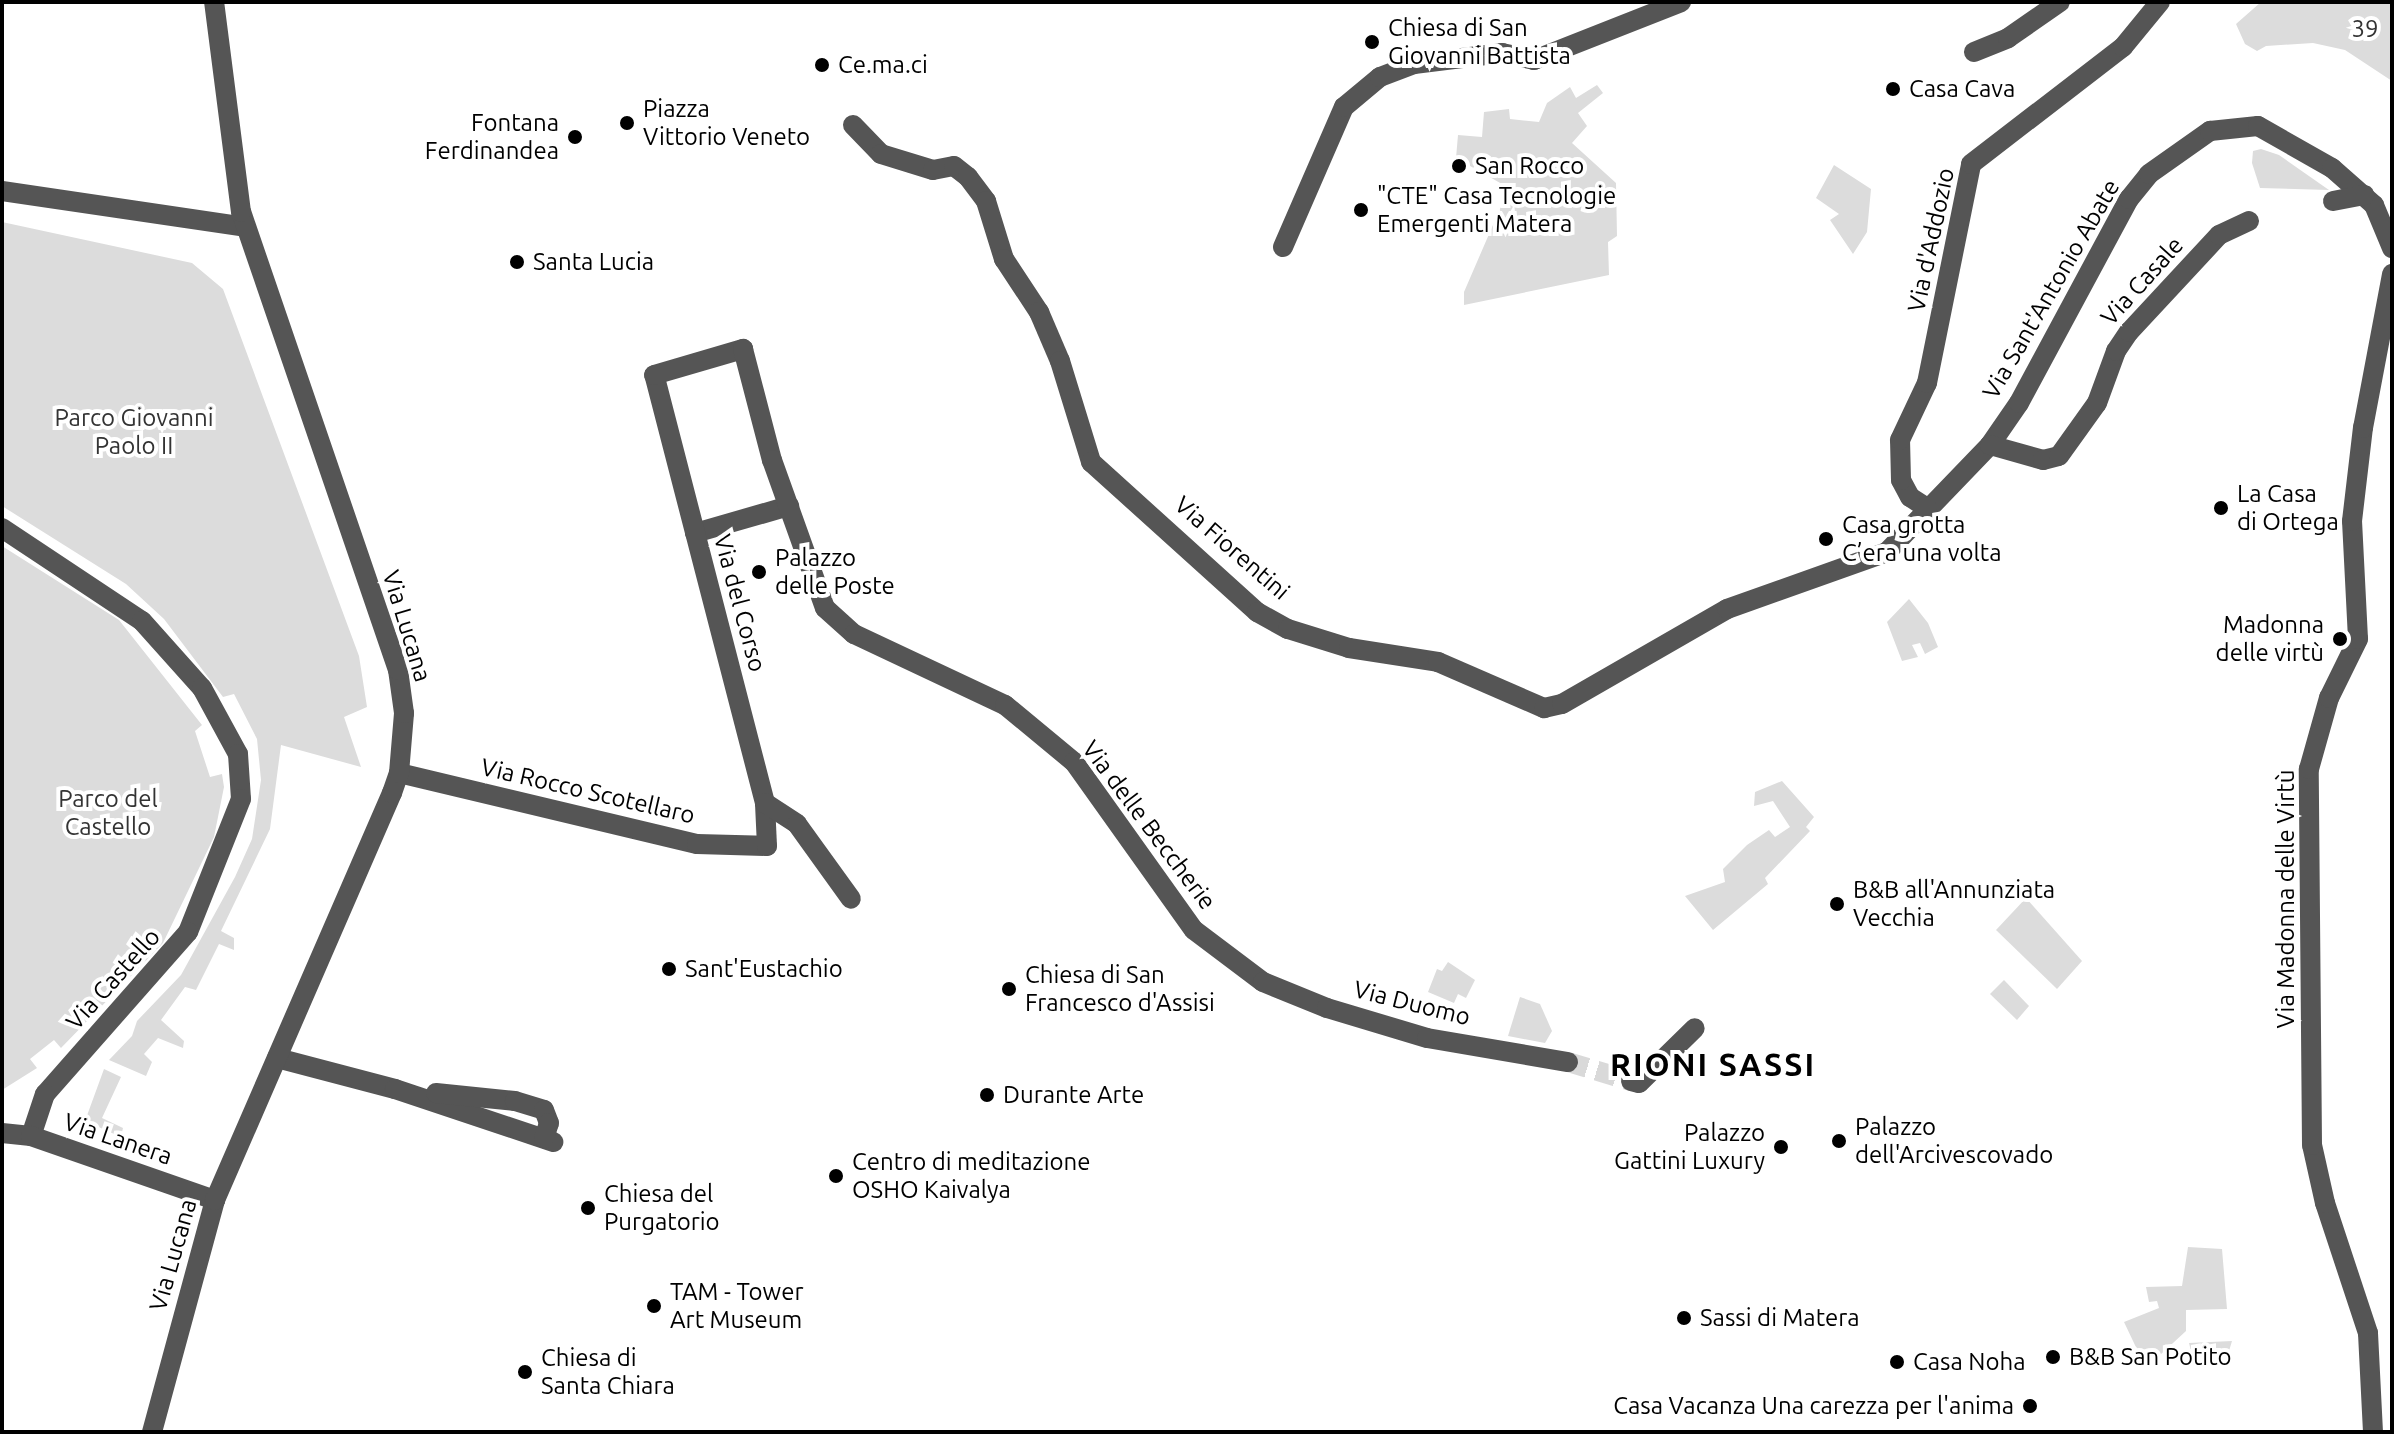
<!DOCTYPE html>
<html>
<head>
<meta charset="utf-8">
<style>
  body { margin:0 }
  #map { position:relative; width:2394px; height:1434px; overflow:hidden; background:#fff; font-family:Ubuntu,sans-serif }
  div>[style] { position:absolute }
  .green>* { inset:0; background:#dcdcdc }
  .minor-tunnel>* { height:20px; margin-top:-10px; transform-origin:0; background:repeating-linear-gradient(90deg,#d9d9d9 0 20px,transparent 0 30px) }
  .minor>* { height:20px; margin:-10px; padding:0 10px; transform-origin:10px; border-radius:10px; background:#555 }
  .dots>* { width:22px; height:22px; translate:-50% -50%; box-sizing:border-box; border:4px solid #fff; border-radius:50% }
  span { translate:-50% -50%; white-space:nowrap; text-align:center; line-height:1.15; -webkit-text-stroke:8px #fff; paint-order:stroke }
  .poi-label { font-size:24px; color:#000 }
  .left { translate:0 -50%; text-align:left }
  .right { translate:-100% -50%; text-align:right }
  .park-label { font-size:24px; color:#333 }
  .street-label { font-size:24px; color:#000 }
  .district-label { font-size:32px; color:#000; font-weight:700; letter-spacing:2px }
  .frame { position:absolute; inset:0; border:4px solid #000; pointer-events:none }
</style>
</head>
<body>
<div id="map">
  <div class="green">
    <div style="clip-path:polygon(2261px 2px,2392px 2px,2392px 81px,2345px 50px,2313px 43px,2266px 46px,2257px 51px,2245px 44px,2236px 24px)"></div>
    <div style="clip-path:polygon(1597px 85px,1603px 93px,1578px 113px,1587px 126px,1572px 143px,1616px 183px,1617px 236px,1608px 242px,1609px 275px,1464px 305px,1464px 292px,1509px 188px,1456px 158px,1458px 135px,1482px 137px,1484px 112px,1509px 109px,1510px 119px,1539px 122px,1547px 103px,1570px 87px,1576px 98px)"></div>
    <div style="clip-path:polygon(2261px 149px,2279px 155px,2329px 190px,2260px 188px,2252px 163px,2253px 151px)"></div>
    <div style="clip-path:polygon(1834px 165px,1871px 189px,1867px 232px,1853px 254px,1830px 220px,1839px 214px,1816px 198px)"></div>
    <div style="clip-path:polygon(2px 222px,192px 263px,223px 289px,359px 656px,367px 707px,344px 717px,361px 767px,281px 745px,270px 829px,221px 931px,234px 938px,234px 950px,219px 944px,196px 990px,185px 987px,161px 1020px,184px 1041px,183px 1048px,158px 1038px,144px 1054px,152px 1062px,146px 1076px,109px 1060px,132px 1036px,137px 1021px,181px 975px,235px 877px,252px 839px,261px 780px,257px 739px,234px 694px,223px 697px,164px 619px,126px 584px,2px 506px)"></div>
    <div style="clip-path:polygon(2px 546px,119px 620px,202px 725px,195px 731px,210px 777px,222px 774px,224px 787px,214px 837px,163px 943px,61px 1048px,54px 1040px,30px 1059px,37px 1068px,2px 1090px)"></div>
    <div style="clip-path:polygon(1909px 599px,1928px 623px,1938px 647px,1925px 654px,1920px 643px,1912px 645px,1918px 657px,1902px 661px,1887px 622px)"></div>
    <div style="clip-path:polygon(1782px 781px,1814px 817px,1806px 827px,1810px 831px,1765px 878px,1768px 884px,1713px 930px,1685px 896px,1725px 882px,1723px 869px,1747px 845px,1769px 830px,1775px 837px,1790px 827px,1773px 801px,1754px 806px,1755px 792px)"></div>
    <div style="clip-path:polygon(2026px 898px,2082px 961px,2057px 989px,1996px 930px)"></div>
    <div style="clip-path:polygon(1448px 962px,1475px 980px,1466px 998px,1458px 994px,1454px 1003px,1428px 992px,1437px 969px,1442px 971px)"></div>
    <div style="clip-path:polygon(2004px 980px,2029px 1006px,2017px 1020px,1990px 994px)"></div>
    <div style="clip-path:polygon(1520px 997px,1540px 1004px,1552px 1031px,1545px 1043px,1508px 1036px)"></div>
    <div style="clip-path:polygon(104px 1069px,121px 1077px,102px 1118px,123px 1128px,121px 1137px,85px 1121px)"></div>
    <div style="clip-path:polygon(2188px 1247px,2222px 1249px,2227px 1309px,2186px 1310px,2186px 1331px,2160px 1355px,2143px 1362px,2124px 1322px,2159px 1308px,2157px 1301px,2149px 1302px,2146px 1287px,2182px 1286px)"></div>
    <div style="clip-path:polygon(2232px 1341px,2226px 1361px,2194px 1363px,2189px 1343px)"></div>
  </div>
  <div class="minor-tunnel">
    <div style="left:1568px;top:1062px;width:66px;rotate:16.8deg"></div>
  </div>
  <div class="minor">
    <div style="left:1974px;top:52px;width:37px;rotate:-22deg"></div>
    <div style="left:2008px;top:38px;width:63px;rotate:-34.7deg"></div>
    <div style="left:853px;top:125px;width:40px;rotate:46deg"></div>
    <div style="left:881px;top:154px;width:54px;rotate:17.1deg"></div>
    <div style="left:933px;top:170px;width:21px;rotate:-11deg"></div>
    <div style="left:954px;top:166px;width:18px;rotate:38deg"></div>
    <div style="left:968px;top:177px;width:30px;rotate:53deg"></div>
    <div style="left:986px;top:201px;width:61px;rotate:72.8deg"></div>
    <div style="left:1004px;top:259px;width:64px;rotate:56.6deg"></div>
    <div style="left:1039px;top:312px;width:53px;rotate:66.8deg"></div>
    <div style="left:1060px;top:361px;width:106px;rotate:72.9deg"></div>
    <div style="left:1091px;top:462px;width:224px;rotate:42.1deg"></div>
    <div style="left:1257px;top:612px;width:35px;rotate:29deg"></div>
    <div style="left:1288px;top:629px;width:64px;rotate:17.3deg"></div>
    <div style="left:1349px;top:648px;width:90px;rotate:8.9deg"></div>
    <div style="left:1438px;top:662px;width:116px;rotate:23.5deg"></div>
    <div style="left:1544px;top:708px;width:18px;rotate:-13deg"></div>
    <div style="left:1562px;top:704px;width:190px;rotate:-29.9deg"></div>
    <div style="left:1727px;top:609px;width:170px;rotate:-19.6deg"></div>
    <div style="left:1887px;top:552px;width:149px;rotate:-46.1deg"></div>
    <div style="left:1990px;top:445px;width:51px;rotate:-55.4deg"></div>
    <div style="left:2019px;top:403px;width:232px;rotate:-61.7deg"></div>
    <div style="left:2129px;top:199px;width:32px;rotate:-51deg"></div>
    <div style="left:2149px;top:174px;width:75px;rotate:-35.2deg"></div>
    <div style="left:2210px;top:131px;width:48px;rotate:-5.9deg"></div>
    <div style="left:2258px;top:126px;width:85px;rotate:29.6deg"></div>
    <div style="left:2332px;top:168px;width:56px;rotate:41.4deg"></div>
    <div style="left:2374px;top:205px;width:47px;rotate:67.3deg"></div>
    <div style="left:2px;top:191px;width:246px;rotate:8.4deg"></div>
    <div style="left:2333px;top:201px;width:32px;rotate:-11deg"></div>
    <div style="left:1283px;top:247px;width:153px;rotate:-66.5deg"></div>
    <div style="left:1344px;top:107px;width:47px;rotate:-39.8deg"></div>
    <div style="left:1380px;top:77px;width:36px;rotate:-21deg"></div>
    <div style="left:1414px;top:64px;width:89px;rotate:-7.1deg"></div>
    <div style="left:1502px;top:53px;width:33px;rotate:12deg"></div>
    <div style="left:1534px;top:60px;width:158px;rotate:-21.5deg"></div>
    <div style="left:1990px;top:445px;width:55px;rotate:15.8deg"></div>
    <div style="left:2043px;top:460px;width:16px;rotate:-14deg"></div>
    <div style="left:2059px;top:456px;width:65px;rotate:-54.4deg"></div>
    <div style="left:2097px;top:403px;width:55px;rotate:-69.9deg"></div>
    <div style="left:2116px;top:351px;width:23px;rotate:-56deg"></div>
    <div style="left:2129px;top:332px;width:132px;rotate:-47.1deg"></div>
    <div style="left:2219px;top:235px;width:33px;rotate:-25deg"></div>
    <div style="left:1927px;top:508px;width:20px;rotate:-147deg"></div>
    <div style="left:1910px;top:497px;width:19px;rotate:-118deg"></div>
    <div style="left:1901px;top:480px;width:40px;rotate:-91.4deg"></div>
    <div style="left:1900px;top:440px;width:63px;rotate:-64.7deg"></div>
    <div style="left:1927px;top:383px;width:223px;rotate:-78.6deg"></div>
    <div style="left:1971px;top:164px;width:192px;rotate:-37.6deg"></div>
    <div style="left:2123px;top:47px;width:58px;rotate:-50.6deg"></div>
    <div style="left:2px;top:528px;width:168px;rotate:33.6deg"></div>
    <div style="left:142px;top:621px;width:90px;rotate:48.2deg"></div>
    <div style="left:202px;top:688px;width:75px;rotate:61.4deg"></div>
    <div style="left:238px;top:754px;width:45px;rotate:86.2deg"></div>
    <div style="left:241px;top:799px;width:143px;rotate:111.7deg"></div>
    <div style="left:188px;top:932px;width:216px;rotate:131.4deg"></div>
    <div style="left:45px;top:1094px;width:44px;rotate:108.4deg"></div>
    <div style="left:695px;top:533px;width:98px;rotate:-16deg"></div>
    <div style="left:399px;top:773px;width:306px;rotate:13.4deg"></div>
    <div style="left:697px;top:844px;width:70px;rotate:1.6deg"></div>
    <div style="left:767px;top:846px;width:43px;rotate:-92.7deg"></div>
    <div style="left:765px;top:803px;width:442px;rotate:-104.5deg"></div>
    <div style="left:654px;top:375px;width:93px;rotate:-16.3deg"></div>
    <div style="left:743px;top:349px;width:115px;rotate:75.4deg"></div>
    <div style="left:772px;top:460px;width:157px;rotate:70.3deg"></div>
    <div style="left:825px;top:608px;width:39px;rotate:42deg"></div>
    <div style="left:854px;top:634px;width:167px;rotate:25.2deg"></div>
    <div style="left:1005px;top:705px;width:89px;rotate:39.6deg"></div>
    <div style="left:1074px;top:762px;width:206px;rotate:54.5deg"></div>
    <div style="left:1194px;top:930px;width:86px;rotate:37deg"></div>
    <div style="left:1263px;top:982px;width:69px;rotate:22.1deg"></div>
    <div style="left:1327px;top:1008px;width:104px;rotate:16.7deg"></div>
    <div style="left:1427px;top:1038px;width:143px;rotate:9.7deg"></div>
    <div style="left:765px;top:803px;width:38px;rotate:33deg"></div>
    <div style="left:797px;top:824px;width:92px;rotate:54.2deg"></div>
    <div style="left:277px;top:1058px;width:122px;rotate:14.7deg"></div>
    <div style="left:395px;top:1089px;width:167px;rotate:18.5deg"></div>
    <div style="left:1631px;top:1081px;width:8px;rotate:14deg"></div>
    <div style="left:1639px;top:1083px;width:78px;rotate:-44.5deg"></div>
    <div style="left:436px;top:1093px;width:79px;rotate:5.8deg"></div>
    <div style="left:515px;top:1101px;width:30px;rotate:17deg"></div>
    <div style="left:544px;top:1110px;width:14px;rotate:69deg"></div>
    <div style="left:549px;top:1123px;width:16px;rotate:108deg"></div>
    <div style="left:2px;top:1133px;width:29px;rotate:6deg"></div>
    <div style="left:31px;top:1136px;width:195px;rotate:19.2deg"></div>
    <div style="left:152px;top:1432px;width:240px;rotate:-74.8deg"></div>
    <div style="left:215px;top:1200px;width:444px;rotate:-66.5deg"></div>
    <div style="left:392px;top:793px;width:21px;rotate:-71deg"></div>
    <div style="left:399px;top:773px;width:60px;rotate:-85.2deg"></div>
    <div style="left:404px;top:713px;width:43px;rotate:-97.9deg"></div>
    <div style="left:398px;top:670px;width:484px;rotate:-108.9deg"></div>
    <div style="left:241px;top:212px;width:212px;rotate:-97.3deg"></div>
    <div style="left:2373px;top:1432px;width:99px;rotate:-92.9deg"></div>
    <div style="left:2368px;top:1333px;width:137px;rotate:-108.3deg"></div>
    <div style="left:2325px;top:1203px;width:59px;rotate:-102.6deg"></div>
    <div style="left:2312px;top:1145px;width:376px;rotate:-90.5deg"></div>
    <div style="left:2309px;top:769px;width:74px;rotate:-74.3deg"></div>
    <div style="left:2329px;top:698px;width:66px;rotate:-63.8deg"></div>
    <div style="left:2358px;top:639px;width:118px;rotate:-92.9deg"></div>
    <div style="left:2352px;top:521px;width:94px;rotate:-83.3deg"></div>
    <div style="left:2363px;top:428px;width:157px;rotate:-79.3deg"></div>
  </div>
  <div class="dots">
    <div style="left:1372px;top:42px;background:#000"></div>
    <div style="left:822px;top:65px;background:#000"></div>
    <div style="left:1893px;top:89px;background:#000"></div>
    <div style="left:627px;top:123px;background:#000"></div>
    <div style="left:575px;top:137px;background:#000"></div>
    <div style="left:1459px;top:166px;background:#000"></div>
    <div style="left:1361px;top:210px;background:#000"></div>
    <div style="left:517px;top:262px;background:#000"></div>
    <div style="left:2221px;top:508px;background:#000"></div>
    <div style="left:1826px;top:539px;background:#000"></div>
    <div style="left:759px;top:572px;background:#000"></div>
    <div style="left:2340px;top:639px;background:#000"></div>
    <div style="left:1837px;top:904px;background:#000"></div>
    <div style="left:669px;top:969px;background:#000"></div>
    <div style="left:1009px;top:989px;background:#000"></div>
    <div style="left:987px;top:1095px;background:#000"></div>
    <div style="left:1839px;top:1141px;background:#000"></div>
    <div style="left:1781px;top:1147px;background:#000"></div>
    <div style="left:836px;top:1176px;background:#000"></div>
    <div style="left:588px;top:1208px;background:#000"></div>
    <div style="left:654px;top:1306px;background:#000"></div>
    <div style="left:1684px;top:1318px;background:#000"></div>
    <div style="left:2053px;top:1357px;background:#000"></div>
    <div style="left:1897px;top:1362px;background:#000"></div>
    <div style="left:525px;top:1372px;background:#000"></div>
    <div style="left:2030px;top:1406px;background:#000"></div>
  </div>
  <div class="poi-label">
    <span class="left" style="left:1388px;top:42px">Chiesa di San<br>Giovanni Battista</span>
    <span class="left" style="left:838px;top:65px">Ce.ma.ci</span>
    <span class="left" style="left:1909px;top:89px">Casa Cava</span>
    <span class="left" style="left:643px;top:123px">Piazza<br>Vittorio Veneto</span>
    <span class="right" style="left:559px;top:137px">Fontana<br>Ferdinandea</span>
    <span class="left" style="left:1475px;top:166px">San Rocco</span>
    <span class="left" style="left:1377px;top:210px">"CTE" Casa Tecnologie<br>Emergenti Matera</span>
    <span class="left" style="left:533px;top:262px">Santa Lucia</span>
    <span class="left" style="left:2237px;top:508px">La Casa<br>di Ortega</span>
    <span class="left" style="left:1842px;top:539px">Casa grotta<br>C’era una volta</span>
    <span class="left" style="left:775px;top:572px">Palazzo<br>delle Poste</span>
    <span class="right" style="left:2324px;top:639px">Madonna<br>delle virtù</span>
    <span class="left" style="left:1853px;top:904px">B&amp;B all'Annunziata<br>Vecchia</span>
    <span class="left" style="left:685px;top:969px">Sant'Eustachio</span>
    <span class="left" style="left:1025px;top:989px">Chiesa di San<br>Francesco d'Assisi</span>
    <span class="left" style="left:1003px;top:1095px">Durante Arte</span>
    <span class="left" style="left:1855px;top:1141px">Palazzo<br>dell'Arcivescovado</span>
    <span class="right" style="left:1765px;top:1147px">Palazzo<br>Gattini Luxury</span>
    <span class="left" style="left:852px;top:1176px">Centro di meditazione<br>OSHO Kaivalya</span>
    <span class="left" style="left:604px;top:1208px">Chiesa del<br>Purgatorio</span>
    <span class="left" style="left:670px;top:1306px">TAM - Tower<br>Art Museum</span>
    <span class="left" style="left:1700px;top:1318px">Sassi di Matera</span>
    <span class="left" style="left:2069px;top:1357px">B&amp;B San Potito</span>
    <span class="left" style="left:541px;top:1372px">Chiesa di<br>Santa Chiara</span>
    <span class="left" style="left:1913px;top:1362px">Casa Noha</span>
    <span class="right" style="left:2014px;top:1406px">Casa Vacanza Una carezza per l'anima</span>
  </div>
  <div class="park-label">
    <span style="left:2365px;top:29px">39</span>
    <span style="left:134px;top:432px">Parco Giovanni<br>Paolo II</span>
    <span style="left:108px;top:813px">Parco del<br>Castello</span>
  </div>
  <div class="street-label">
    <span style="left:1931px;top:240px;rotate:-78deg">Via d'Addozio</span>
    <span style="left:2142px;top:281px;rotate:-48deg">Via Casale</span>
    <span style="left:2051px;top:289px;rotate:-60deg">Via Sant'Antonio Abate</span>
    <span style="left:1232px;top:548px;rotate:41deg">Via Fiorentini</span>
    <span style="left:740px;top:603px;rotate:75deg">Via del Corso</span>
    <span style="left:407px;top:626px;rotate:73deg">Via Lucana</span>
    <span style="left:588px;top:791px;rotate:13deg">Via Rocco Scotellaro</span>
    <span style="left:1149px;top:825px;rotate:53deg">Via delle Beccherie</span>
    <span style="left:2286px;top:899px;rotate:-90deg">Via Madonna delle Virtù</span>
    <span style="left:113px;top:979px;rotate:-48deg">Via Castello</span>
    <span style="left:1412px;top:1003px;rotate:14deg">Via Duomo</span>
    <span style="left:118px;top:1139px;rotate:19deg">Via Lanera</span>
    <span style="left:173px;top:1255px;rotate:-74deg">Via Lucana</span>
  </div>
  <div class="district-label">
    <span style="left:1713px;top:1064px">RIONI SASSI</span>
  </div>
  <div class="frame"></div>
</div>
</body>
</html>
